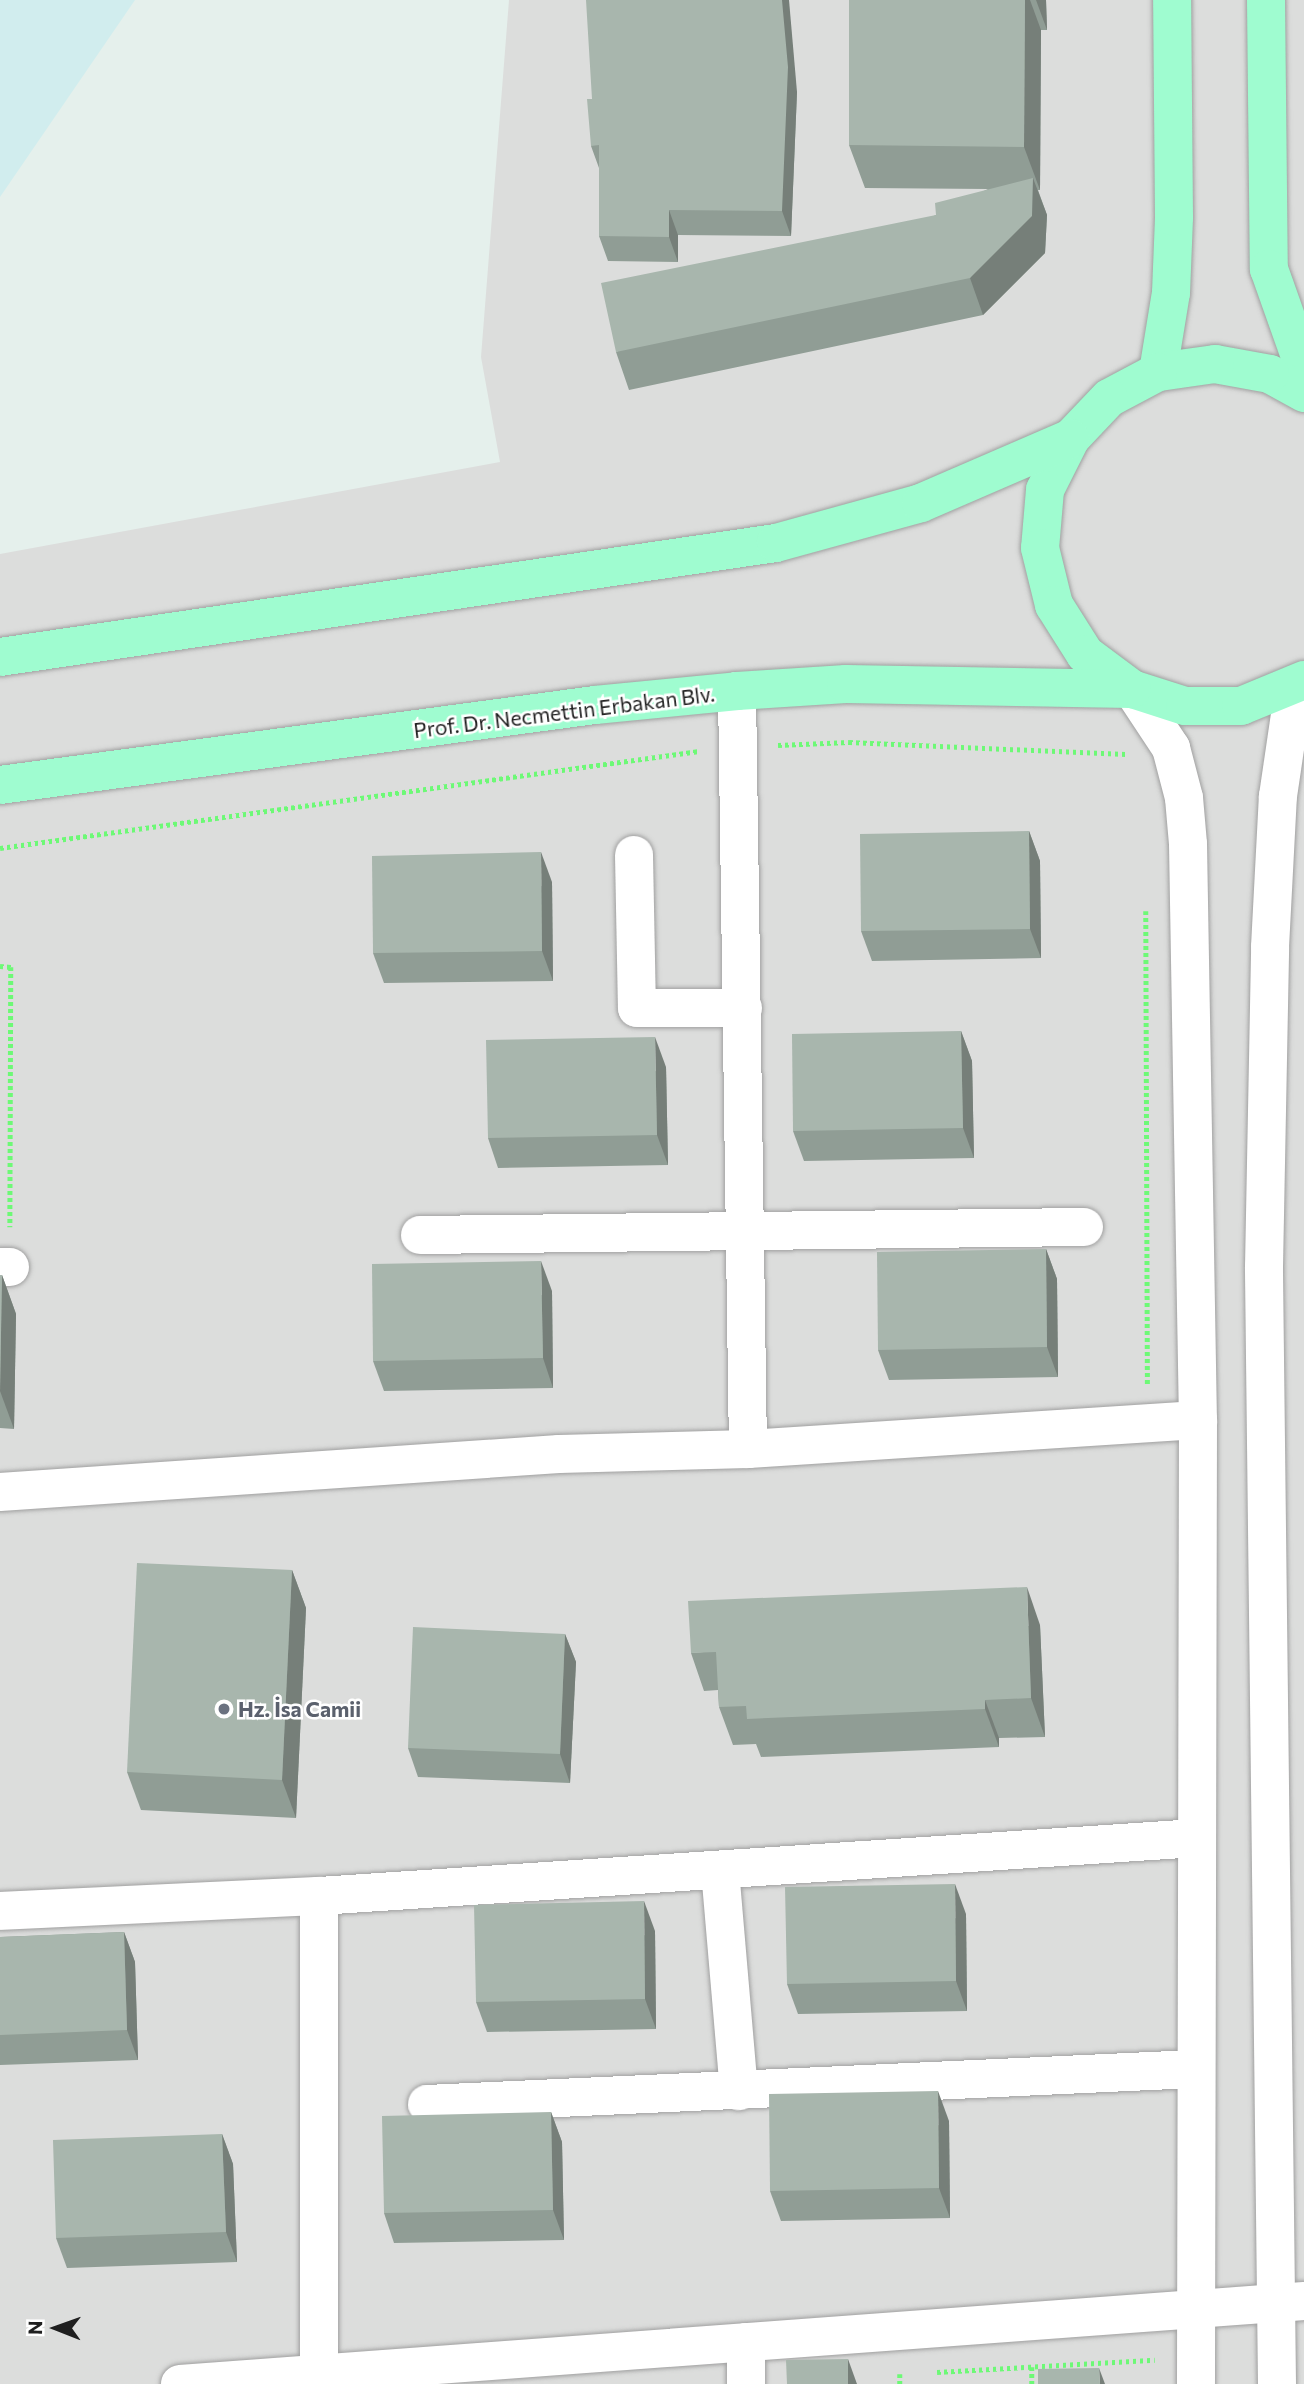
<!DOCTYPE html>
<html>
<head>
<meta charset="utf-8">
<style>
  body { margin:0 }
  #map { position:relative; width:1304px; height:2384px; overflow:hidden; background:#e5f0ec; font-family:Commissioner,sans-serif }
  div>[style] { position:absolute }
  .residential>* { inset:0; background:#dcdddc }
  .farmland>* { inset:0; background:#d1edee }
  .path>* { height:4.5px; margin-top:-2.25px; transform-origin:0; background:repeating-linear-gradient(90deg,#6df976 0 3.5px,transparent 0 7px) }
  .roads { filter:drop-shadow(0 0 2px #a0a0a0) drop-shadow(0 0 2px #a0a0a0) }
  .minor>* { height:38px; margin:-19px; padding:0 19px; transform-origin:19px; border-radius:19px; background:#fff }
  .major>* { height:38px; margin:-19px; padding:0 19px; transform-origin:19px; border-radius:19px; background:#9ffcd0 }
  .wall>* { inset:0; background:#909d95 }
  .shaded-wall>* { inset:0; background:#767f79 }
  .building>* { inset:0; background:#a8b6ad }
  .dots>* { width:19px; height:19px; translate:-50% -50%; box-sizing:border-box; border:4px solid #fff; border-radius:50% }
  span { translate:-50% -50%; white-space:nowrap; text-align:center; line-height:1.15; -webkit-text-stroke:5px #fff; paint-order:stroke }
  .street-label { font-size:21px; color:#1f1f1f }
  .worship-label { font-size:21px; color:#5b616d; font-weight:700 }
  .left { translate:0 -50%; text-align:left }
  .north { position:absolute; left:21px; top:2293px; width:70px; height:70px; -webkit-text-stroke:5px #fff; paint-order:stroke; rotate:271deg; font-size:19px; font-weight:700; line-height:28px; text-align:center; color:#1f1f1f }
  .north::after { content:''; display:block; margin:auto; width:24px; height:32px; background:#1f1f1f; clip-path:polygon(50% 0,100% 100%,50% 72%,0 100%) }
</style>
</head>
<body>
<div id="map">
  <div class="residential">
    <div style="clip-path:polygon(509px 0,1304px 0,1304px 2384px,0 2384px,0 554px,500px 462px,481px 357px)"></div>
  </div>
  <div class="farmland">
    <div style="clip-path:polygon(0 0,135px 0,0 197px)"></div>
  </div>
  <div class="path">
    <div style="left:778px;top:745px;width:71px;rotate:-2.4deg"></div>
    <div style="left:849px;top:742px;width:277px;rotate:2.5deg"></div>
    <div style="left:0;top:848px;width:706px;rotate:-7.9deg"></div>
    <div style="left:1146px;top:911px;width:474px;rotate:89.8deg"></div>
    <div style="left:0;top:966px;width:11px;rotate:5deg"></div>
    <div style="left:11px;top:967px;width:260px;rotate:90.2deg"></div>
    <div style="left:1032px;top:2367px;width:17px;rotate:90deg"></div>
    <div style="left:937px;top:2372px;width:218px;rotate:-3.2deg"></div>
    <div style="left:900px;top:2374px;width:10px;rotate:90deg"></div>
  </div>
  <div class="roads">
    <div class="minor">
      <div style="left:1132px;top:689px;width:71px;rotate:56.5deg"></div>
      <div style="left:1171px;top:748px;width:52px;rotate:75.4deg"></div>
      <div style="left:1184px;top:798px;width:46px;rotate:85deg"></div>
      <div style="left:1188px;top:844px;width:576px;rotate:89.01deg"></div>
      <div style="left:1198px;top:1420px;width:964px;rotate:90.12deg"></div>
      <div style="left:737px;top:691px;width:758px;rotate:89.17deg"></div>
      <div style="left:634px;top:855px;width:153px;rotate:88.9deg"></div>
      <div style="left:637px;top:1008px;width:106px"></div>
      <div style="left:420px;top:1235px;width:664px;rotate:-0.69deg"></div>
      <div style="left:0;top:1267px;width:10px"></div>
      <div style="left:0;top:1492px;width:560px;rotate:-3.89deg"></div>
      <div style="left:559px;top:1454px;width:189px;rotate:-1.5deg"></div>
      <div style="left:748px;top:1449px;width:451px;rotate:-3.7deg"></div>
      <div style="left:720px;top:1870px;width:222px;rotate:85.1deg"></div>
      <div style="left:0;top:1911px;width:319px;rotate:-2.7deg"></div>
      <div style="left:319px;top:1896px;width:880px;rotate:-3.78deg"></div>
      <div style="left:427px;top:2104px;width:770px;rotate:-2.61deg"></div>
      <div style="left:746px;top:2342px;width:42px;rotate:90deg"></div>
      <div style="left:180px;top:2384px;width:1127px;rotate:-4.22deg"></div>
      <div style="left:319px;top:2384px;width:488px;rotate:-90deg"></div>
      <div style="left:1277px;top:2384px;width:1117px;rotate:-90.67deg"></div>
      <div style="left:1264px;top:1267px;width:320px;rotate:-88.9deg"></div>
      <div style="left:1270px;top:947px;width:151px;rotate:-87deg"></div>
      <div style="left:1278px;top:796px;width:110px;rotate:-81.6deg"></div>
    </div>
    <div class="major">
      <div style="left:1266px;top:0;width:269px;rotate:89.4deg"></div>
      <div style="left:1269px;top:269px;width:105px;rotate:70.5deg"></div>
      <div style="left:1158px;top:372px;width:80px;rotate:-80.7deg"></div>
      <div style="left:1171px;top:293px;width:76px;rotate:-87.7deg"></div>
      <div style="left:1174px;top:217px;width:217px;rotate:-90.5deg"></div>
      <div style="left:1304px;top:393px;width:39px;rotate:-151deg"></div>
      <div style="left:1270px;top:374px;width:56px;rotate:-169.7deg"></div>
      <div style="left:1215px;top:364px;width:58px;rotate:172deg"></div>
      <div style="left:1158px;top:372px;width:55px;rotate:152deg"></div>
      <div style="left:1109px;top:398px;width:55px;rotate:133.5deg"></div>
      <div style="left:1071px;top:438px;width:58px;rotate:116.6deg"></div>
      <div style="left:1045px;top:490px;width:58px;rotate:94.9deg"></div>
      <div style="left:1040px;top:548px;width:59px;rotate:76.2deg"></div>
      <div style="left:1054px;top:605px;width:58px;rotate:57.7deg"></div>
      <div style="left:1085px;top:654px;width:59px;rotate:36.7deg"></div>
      <div style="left:1132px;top:689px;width:56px;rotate:17.8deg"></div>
      <div style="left:1185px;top:706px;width:56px"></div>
      <div style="left:1241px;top:706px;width:68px;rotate:-22.4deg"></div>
      <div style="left:0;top:657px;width:784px;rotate:-8.36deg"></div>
      <div style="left:776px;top:543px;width:150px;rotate:-15.4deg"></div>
      <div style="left:921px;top:503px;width:163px;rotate:-23.4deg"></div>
      <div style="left:0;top:785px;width:600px;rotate:-7.66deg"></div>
      <div style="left:595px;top:705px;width:143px;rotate:-5.6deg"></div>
      <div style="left:737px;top:691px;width:109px;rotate:-3.7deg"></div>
      <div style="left:846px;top:684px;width:286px;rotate:1deg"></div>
    </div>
  </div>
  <div class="wall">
    <div style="clip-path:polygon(849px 0,1046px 0,1047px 30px,1041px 30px,1040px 190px,1038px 190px,1047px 215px,1045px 253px,983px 315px,629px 390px,616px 352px,936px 215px,988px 189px,865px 188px,849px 145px)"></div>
    <div style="clip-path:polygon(797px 92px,791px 236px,678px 235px,678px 262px,608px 261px,599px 236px,599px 168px,591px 146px,592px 99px)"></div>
    <div style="clip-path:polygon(1029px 831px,1040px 861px,1041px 958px,872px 961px,861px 931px)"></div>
    <div style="clip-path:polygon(552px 882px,553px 981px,384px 983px,373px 953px)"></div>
    <div style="clip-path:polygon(961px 1031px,972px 1061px,974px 1158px,804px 1161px,793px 1131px)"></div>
    <div style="clip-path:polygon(666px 1067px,668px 1165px,498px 1168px,488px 1138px)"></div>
    <div style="clip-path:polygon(1046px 1249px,1057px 1279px,1058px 1377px,889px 1380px,878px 1350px)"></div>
    <div style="clip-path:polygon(0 1275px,2px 1275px,16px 1314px,14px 1429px,0 1428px)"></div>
    <div style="clip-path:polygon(552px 1291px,553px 1388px,384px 1391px,373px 1361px)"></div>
    <div style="clip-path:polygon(292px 1570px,306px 1608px,296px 1818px,141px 1810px,127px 1772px)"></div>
    <div style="clip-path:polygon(1040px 1625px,1045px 1737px,999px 1738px,999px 1747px,761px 1757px,756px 1744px,733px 1745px,719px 1707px,718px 1690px,704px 1691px,691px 1653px)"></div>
    <div style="clip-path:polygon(565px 1634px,576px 1662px,570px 1783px,418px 1777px,408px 1748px)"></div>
    <div style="clip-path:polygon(966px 1914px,967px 2011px,798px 2014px,787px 1984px)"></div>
    <div style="clip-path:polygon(655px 1931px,656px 2029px,487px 2032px,476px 2002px)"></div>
    <div style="clip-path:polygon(124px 1932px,135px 1962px,138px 2060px,0 2065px,0 1937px)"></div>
    <div style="clip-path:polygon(551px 2112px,562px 2142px,564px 2240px,394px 2243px,384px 2213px)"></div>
    <div style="clip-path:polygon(949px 2121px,950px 2218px,781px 2221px,770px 2191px)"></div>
    <div style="clip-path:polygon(222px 2134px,233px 2164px,237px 2262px,67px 2268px,56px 2238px)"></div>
  </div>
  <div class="shaded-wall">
    <div style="clip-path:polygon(782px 0,789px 0,797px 92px,791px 236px,782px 211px)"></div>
    <div style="clip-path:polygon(1025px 0,1030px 0,1041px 30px,1040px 190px,1024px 147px)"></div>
    <div style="clip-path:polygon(1036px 0,1046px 0,1047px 30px)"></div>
    <div style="clip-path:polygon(1033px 178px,1047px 215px,1045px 253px,983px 315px,970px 278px)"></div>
    <div style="clip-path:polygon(669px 210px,678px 235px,678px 262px,669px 237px)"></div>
    <div style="clip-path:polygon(1029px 831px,1040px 861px,1041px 958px,1030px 929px)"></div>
    <div style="clip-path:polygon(541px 852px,552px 882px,553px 981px,542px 951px)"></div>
    <div style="clip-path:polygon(961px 1031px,972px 1061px,974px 1158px,963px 1128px)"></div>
    <div style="clip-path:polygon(655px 1037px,666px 1067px,668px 1165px,657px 1135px)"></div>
    <div style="clip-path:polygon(1046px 1249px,1057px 1279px,1058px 1377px,1047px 1347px)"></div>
    <div style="clip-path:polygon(541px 1261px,552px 1291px,553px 1388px,543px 1358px)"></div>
    <div style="clip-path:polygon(2px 1275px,16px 1314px,14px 1429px,0 1391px)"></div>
    <div style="clip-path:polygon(292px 1570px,306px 1608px,296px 1818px,282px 1780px)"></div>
    <div style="clip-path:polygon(1027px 1587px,1040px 1625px,1045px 1737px,1031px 1698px)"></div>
    <div style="clip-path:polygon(565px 1634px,576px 1662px,570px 1783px,560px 1754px)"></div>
    <div style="clip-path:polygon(985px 1700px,999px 1738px,999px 1747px,985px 1709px)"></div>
    <div style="clip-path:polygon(955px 1884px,966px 1914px,967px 2011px,956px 1981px)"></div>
    <div style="clip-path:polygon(644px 1901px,655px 1931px,656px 2029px,645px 1999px)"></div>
    <div style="clip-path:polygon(124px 1932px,135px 1962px,138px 2060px,127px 2030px)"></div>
    <div style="clip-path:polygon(938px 2091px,949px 2121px,950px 2218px,939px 2188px)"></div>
    <div style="clip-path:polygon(551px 2112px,562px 2142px,564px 2240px,553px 2210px)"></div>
    <div style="clip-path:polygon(222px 2134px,233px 2164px,237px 2262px,226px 2232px)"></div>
    <div style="clip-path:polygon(848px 2359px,857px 2384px,848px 2384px)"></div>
    <div style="clip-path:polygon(1099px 2368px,1105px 2384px,1100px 2384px)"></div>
  </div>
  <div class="building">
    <div style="clip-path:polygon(586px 0,782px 0,788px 67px,782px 211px,669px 210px,669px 237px,599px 236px,599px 145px,591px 146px,587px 99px,592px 99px)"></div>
    <div style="clip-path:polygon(849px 0,1025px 0,1024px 147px,849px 145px)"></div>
    <div style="clip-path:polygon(1033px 178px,1032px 216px,970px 278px,616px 352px,601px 283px,936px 215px,935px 203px)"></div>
    <div style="clip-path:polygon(1029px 831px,1030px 929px,861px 931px,860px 834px)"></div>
    <div style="clip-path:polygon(541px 852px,542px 951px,373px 953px,372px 856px)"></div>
    <div style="clip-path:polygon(961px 1031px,963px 1128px,793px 1131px,792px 1034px)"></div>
    <div style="clip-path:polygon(655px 1037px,657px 1135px,488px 1138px,486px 1040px)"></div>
    <div style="clip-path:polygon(1046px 1249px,1047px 1347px,878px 1350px,877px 1252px)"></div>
    <div style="clip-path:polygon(541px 1261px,543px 1358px,373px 1361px,372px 1264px)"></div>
    <div style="clip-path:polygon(0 1275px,2px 1275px,0 1391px)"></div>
    <div style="clip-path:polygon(137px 1563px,292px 1570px,282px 1780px,127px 1772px)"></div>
    <div style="clip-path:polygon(1027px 1587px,1031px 1698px,985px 1700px,985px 1709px,747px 1719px,746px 1706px,719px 1707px,716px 1652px,691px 1653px,688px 1601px)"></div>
    <div style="clip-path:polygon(413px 1627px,565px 1634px,560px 1754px,408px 1748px)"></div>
    <div style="clip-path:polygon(955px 1884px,956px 1981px,787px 1984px,785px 1887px)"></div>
    <div style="clip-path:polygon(644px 1901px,645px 1999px,476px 2002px,474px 1905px)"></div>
    <div style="clip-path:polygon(124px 1932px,127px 2030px,0 2035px,0 1937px)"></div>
    <div style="clip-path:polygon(938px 2091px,939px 2188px,770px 2191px,769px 2094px)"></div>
    <div style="clip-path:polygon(551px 2112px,553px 2210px,384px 2213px,382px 2116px)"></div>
    <div style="clip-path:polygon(222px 2134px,226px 2232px,56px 2238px,53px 2140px)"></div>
    <div style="clip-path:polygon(848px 2359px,848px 2384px,787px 2384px,786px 2360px)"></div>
    <div style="clip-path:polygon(1099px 2368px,1100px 2384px,1038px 2384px,1038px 2369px)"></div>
  </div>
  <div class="dots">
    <div style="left:224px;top:1709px;background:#6b7280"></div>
  </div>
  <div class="street-label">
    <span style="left:564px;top:712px;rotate:-7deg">Prof. Dr. Necmettin Erbakan Blv.</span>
  </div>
  <div class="worship-label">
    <span class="left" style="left:238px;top:1709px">Hz. İsa Camii</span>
  </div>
  <div class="north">N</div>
</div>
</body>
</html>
